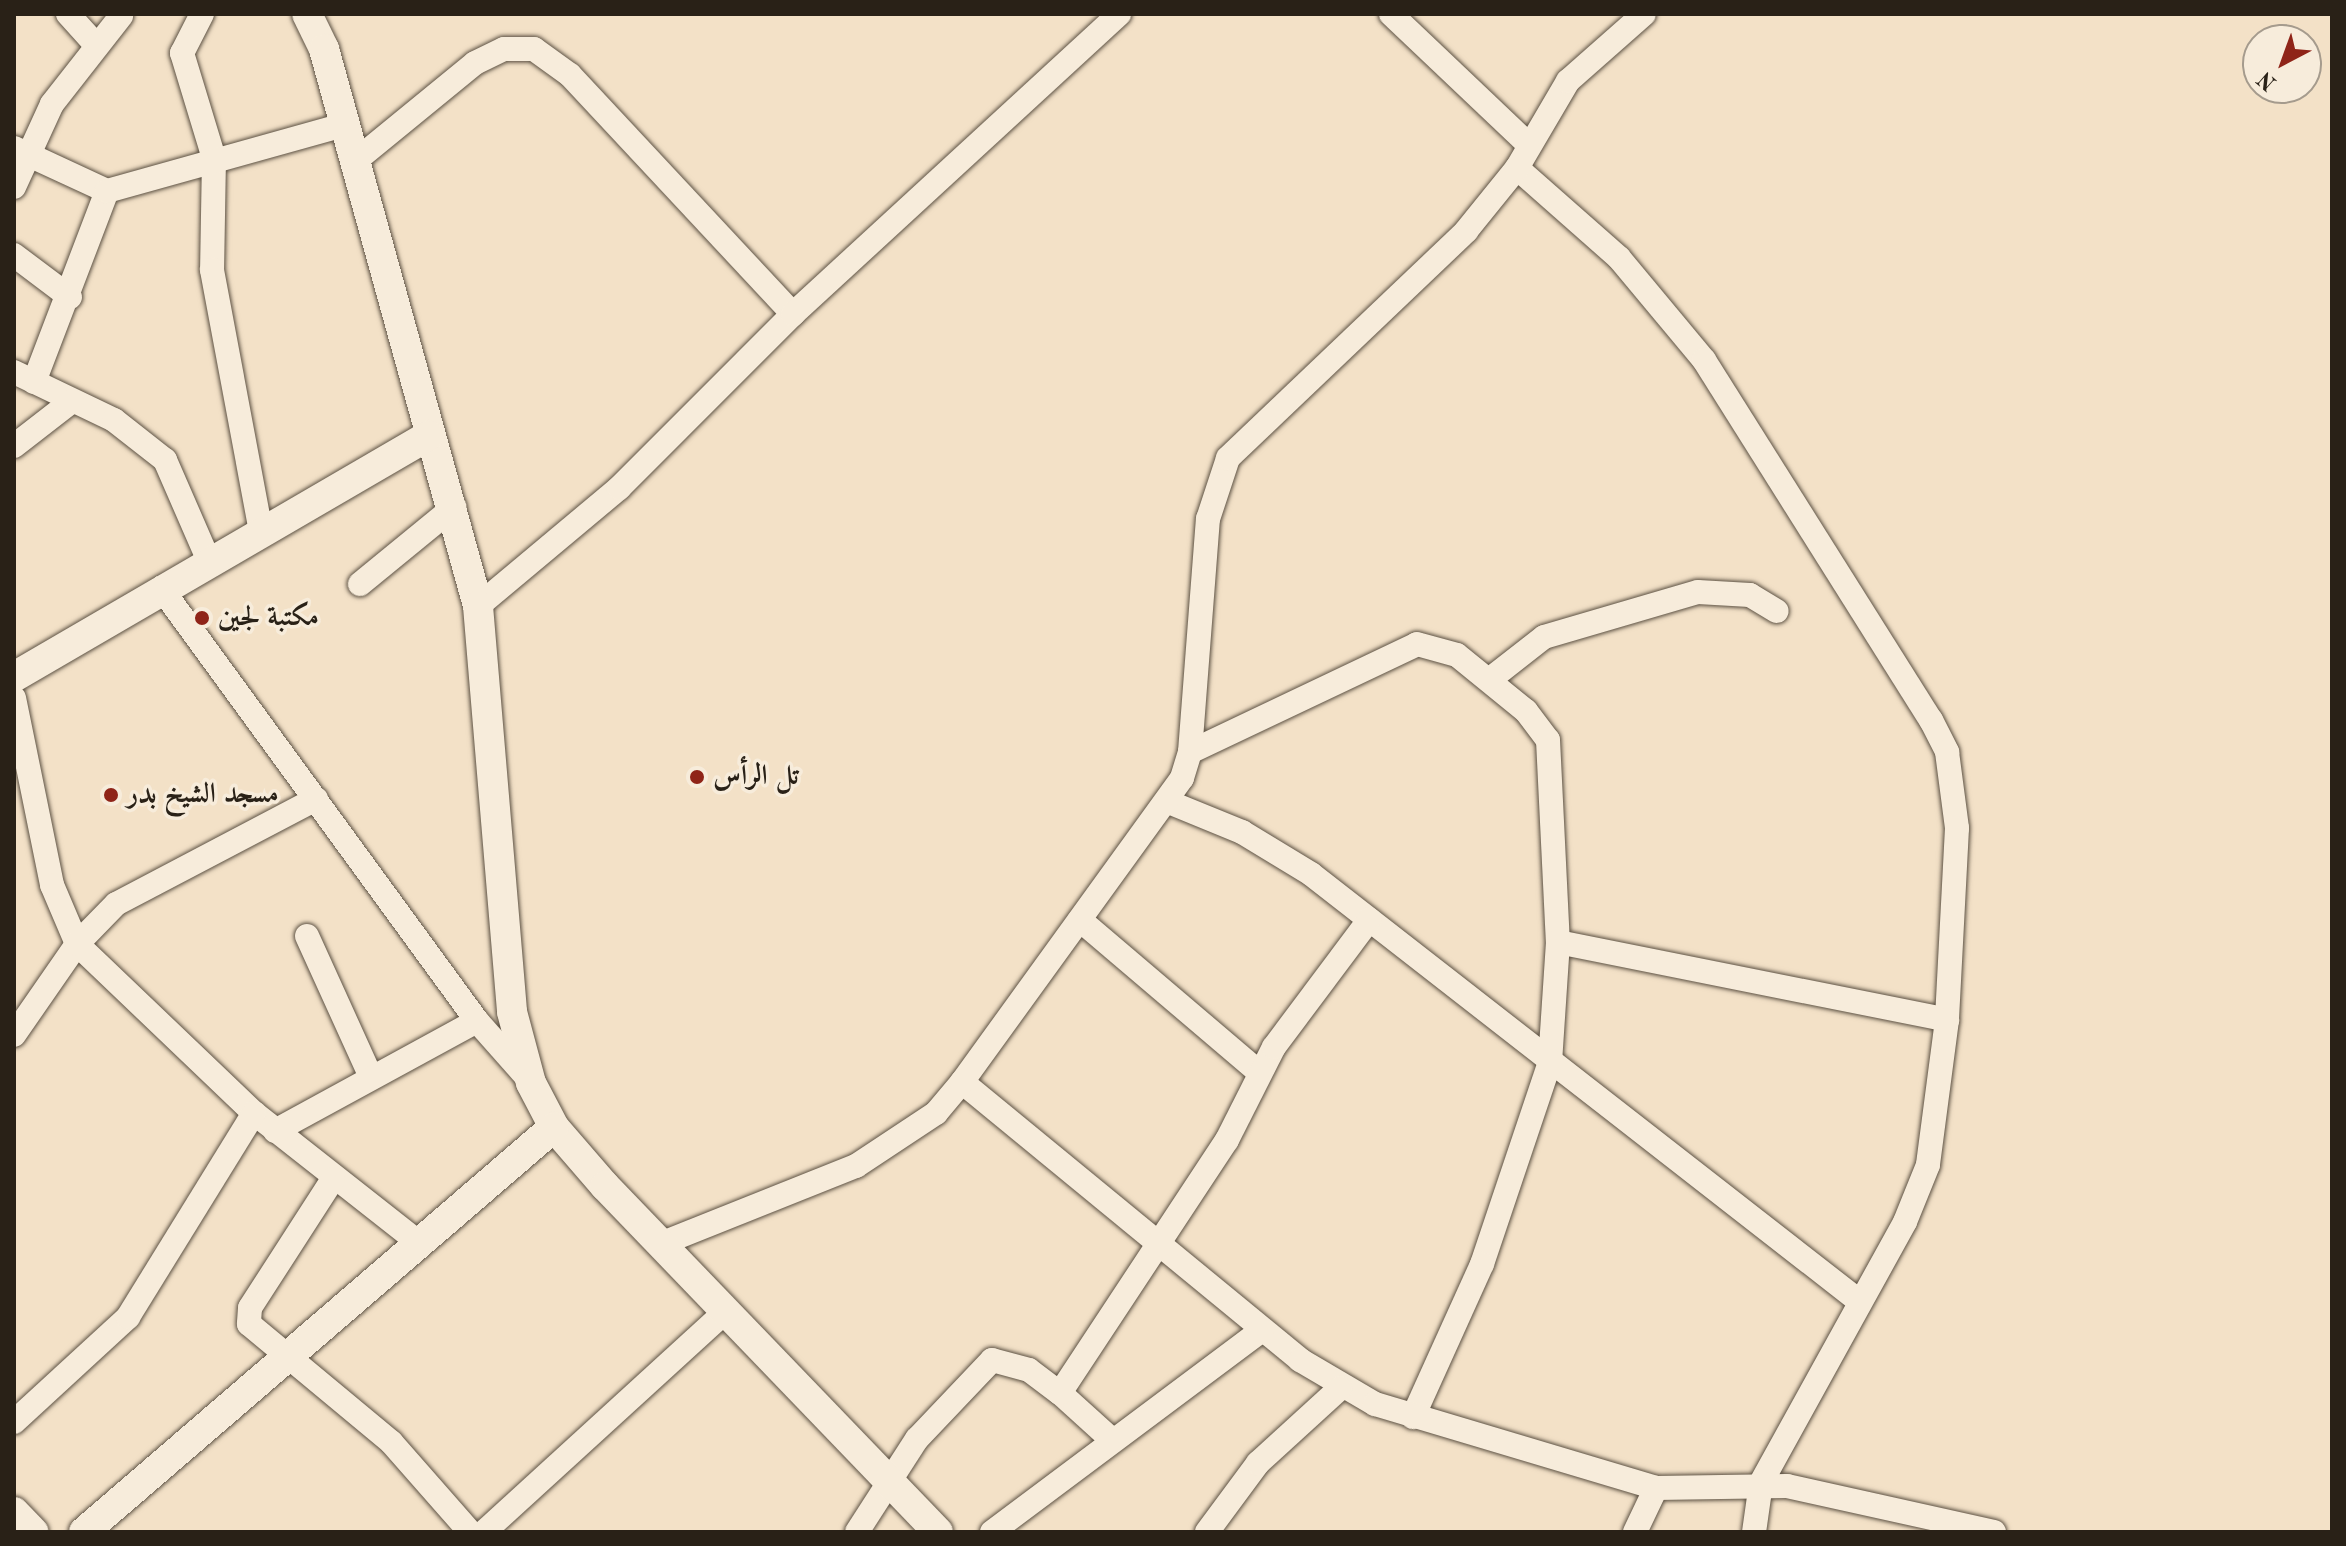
<!DOCTYPE html>
<html>
<head>
<meta charset="utf-8">
<style>
  body { margin:0 }
  #map { position:relative; width:2346px; height:1546px; overflow:hidden; background:#f3e1c7; font-family:"Old Standard TT",Amiri,serif }
  div>[style] { position:absolute }
  .roads { filter:drop-shadow(0 0 2px #5c5143) drop-shadow(0 0 2px #5c5143) }
  .minor>* { height:24px; margin:-12px; padding:0 12px; transform-origin:12px; border-radius:12px; background:#f7ecdb }
  .tertiary>* { height:30px; margin:-15px; padding:0 15px; transform-origin:15px; border-radius:15px; background:#f7ecdb }
  .dots>* { width:22px; height:22px; translate:-50% -50%; box-sizing:border-box; border:4px solid #f7ecdb; border-radius:50% }
  span { translate:-50% -50%; white-space:nowrap; text-align:center; line-height:1.15; -webkit-text-stroke:7px #f7ecdb; paint-order:stroke }
  .poi-label { font-size:28px; color:#292117; font-weight:700 }
  .left { translate:0 -50%; text-align:left }
  .frame { position:absolute; inset:0; border:16px solid #292117; pointer-events:none }
  .north { position:absolute; left:2242px; top:24px; width:80px; height:80px; box-sizing:border-box; background:#f7ecdb; border:2px solid #a59b8d; border-radius:50%; rotate:221deg; font-size:22px; font-weight:700; line-height:32px; text-align:center; color:#292117 }
  .north::after { content:''; display:block; margin:auto; width:28px; height:36px; background:#8f2418; clip-path:polygon(50% 0,100% 100%,50% 72%,0 100%) }
</style>
</head>
<body>
<div id="map">
  <div class="roads">
    <div class="minor">
      <div style="left:68px;top:14px;width:42px;rotate:47.9deg"></div>
      <div style="left:202px;top:14px;width:44px;rotate:117.1deg"></div>
      <div style="left:182px;top:53px;width:110px;rotate:73.1deg"></div>
      <div style="left:214px;top:158px;width:112px;rotate:91deg"></div>
      <div style="left:212px;top:270px;width:261px;rotate:79.4deg"></div>
      <div style="left:1391px;top:14px;width:189px;rotate:43.5deg"></div>
      <div style="left:14px;top:148px;width:102px;rotate:24.8deg"></div>
      <div style="left:354px;top:162px;width:156px;rotate:-39.3deg"></div>
      <div style="left:475px;top:63px;width:32px;rotate:-26deg"></div>
      <div style="left:504px;top:49px;width:30px"></div>
      <div style="left:534px;top:49px;width:44px;rotate:35.8deg"></div>
      <div style="left:570px;top:75px;width:327px;rotate:47deg"></div>
      <div style="left:1517px;top:168px;width:136px;rotate:41.4deg"></div>
      <div style="left:1619px;top:258px;width:133px;rotate:50.2deg"></div>
      <div style="left:1704px;top:360px;width:426px;rotate:57.8deg"></div>
      <div style="left:1931px;top:720px;width:36px;rotate:63deg"></div>
      <div style="left:1947px;top:752px;width:77px;rotate:82.5deg"></div>
      <div style="left:1957px;top:828px;width:192px;rotate:93deg"></div>
      <div style="left:14px;top:187px;width:91px;rotate:-65.4deg"></div>
      <div style="left:52px;top:104px;width:112px;rotate:-51.9deg"></div>
      <div style="left:14px;top:255px;width:70px;rotate:36.9deg"></div>
      <div style="left:14px;top:372px;width:111px;rotate:25.6deg"></div>
      <div style="left:114px;top:420px;width:65px;rotate:38.1deg"></div>
      <div style="left:165px;top:460px;width:108px;rotate:66.5deg"></div>
      <div style="left:34px;top:382px;width:204px;rotate:-69.1deg"></div>
      <div style="left:107px;top:191px;width:246px;rotate:-15.6deg"></div>
      <div style="left:14px;top:446px;width:73px;rotate:-37.8deg"></div>
      <div style="left:360px;top:584px;width:122px;rotate:-39.3deg"></div>
      <div style="left:161px;top:588px;width:536px;rotate:53.88deg"></div>
      <div style="left:477px;top:1021px;width:81px;rotate:48.5deg"></div>
      <div style="left:478px;top:606px;width:184px;rotate:-39.9deg"></div>
      <div style="left:619px;top:488px;width:246px;rotate:-45deg"></div>
      <div style="left:793px;top:314px;width:443px;rotate:-42.6deg"></div>
      <div style="left:1489px;top:680px;width:70px;rotate:-38deg"></div>
      <div style="left:1544px;top:637px;width:160px;rotate:-16.3deg"></div>
      <div style="left:1698px;top:592px;width:52px;rotate:3.3deg"></div>
      <div style="left:1750px;top:595px;width:31px;rotate:31deg"></div>
      <div style="left:14px;top:698px;width:191px;rotate:78.5deg"></div>
      <div style="left:52px;top:885px;width:64px;rotate:67deg"></div>
      <div style="left:77px;top:944px;width:245px;rotate:43.7deg"></div>
      <div style="left:254px;top:1113px;width:209px;rotate:38.2deg"></div>
      <div style="left:1190px;top:752px;width:251px;rotate:-25.4deg"></div>
      <div style="left:1417px;top:644px;width:41px;rotate:15.4deg"></div>
      <div style="left:1457px;top:655px;width:89px;rotate:39.1deg"></div>
      <div style="left:1526px;top:711px;width:36px;rotate:53deg"></div>
      <div style="left:1548px;top:740px;width:202px;rotate:87.2deg"></div>
      <div style="left:1558px;top:942px;width:120px;rotate:93.8deg"></div>
      <div style="left:1550px;top:1062px;width:213px;rotate:108.6deg"></div>
      <div style="left:1482px;top:1264px;width:168px;rotate:114.3deg"></div>
      <div style="left:1171px;top:803px;width:77px;rotate:22.2deg"></div>
      <div style="left:1242px;top:832px;width:81px;rotate:31.3deg"></div>
      <div style="left:1311px;top:874px;width:695px;rotate:37.93deg"></div>
      <div style="left:1080px;top:920px;width:236px;rotate:40.4deg"></div>
      <div style="left:307px;top:936px;width:153px;rotate:65.6deg"></div>
      <div style="left:1558px;top:942px;width:397px;rotate:11.3deg"></div>
      <div style="left:1947px;top:1020px;width:146px;rotate:97.5deg"></div>
      <div style="left:1928px;top:1165px;width:61px;rotate:112deg"></div>
      <div style="left:1905px;top:1222px;width:298px;rotate:118.9deg"></div>
      <div style="left:1761px;top:1483px;width:49px;rotate:98.1deg"></div>
      <div style="left:14px;top:1035px;width:111px;rotate:-55.3deg"></div>
      <div style="left:77px;top:944px;width:56px;rotate:-45.7deg"></div>
      <div style="left:116px;top:904px;width:226px;rotate:-27.7deg"></div>
      <div style="left:962px;top:1082px;width:438px;rotate:39.4deg"></div>
      <div style="left:1300px;top:1360px;width:87px;rotate:30.4deg"></div>
      <div style="left:1375px;top:1404px;width:293px;rotate:16.6deg"></div>
      <div style="left:1656px;top:1488px;width:131px;rotate:-0.9deg"></div>
      <div style="left:1787px;top:1486px;width:212px;rotate:12.5deg"></div>
      <div style="left:275px;top:1131px;width:230px;rotate:-28.6deg"></div>
      <div style="left:333px;top:1179px;width:153px;rotate:122.8deg"></div>
      <div style="left:250px;top:1308px;width:16px;rotate:94deg"></div>
      <div style="left:249px;top:1324px;width:185px;rotate:39.7deg"></div>
      <div style="left:391px;top:1442px;width:120px;rotate:48.7deg"></div>
      <div style="left:663px;top:1243px;width:208px;rotate:-21.8deg"></div>
      <div style="left:856px;top:1166px;width:96px;rotate:-33.5deg"></div>
      <div style="left:936px;top:1113px;width:40px;rotate:-50deg"></div>
      <div style="left:962px;top:1082px;width:375px;rotate:-54.1deg"></div>
      <div style="left:1182px;top:778px;width:27px;rotate:-73deg"></div>
      <div style="left:1190px;top:752px;width:234px;rotate:-85.6deg"></div>
      <div style="left:1208px;top:519px;width:64px;rotate:-71.8deg"></div>
      <div style="left:1228px;top:458px;width:329px;rotate:-43.6deg"></div>
      <div style="left:1466px;top:231px;width:81px;rotate:-51deg"></div>
      <div style="left:1517px;top:168px;width:101px;rotate:-59.6deg"></div>
      <div style="left:1568px;top:81px;width:101px;rotate:-41.4deg"></div>
      <div style="left:1060px;top:1393px;width:70px;rotate:42.1deg"></div>
      <div style="left:14px;top:1422px;width:155px;rotate:-42.6deg"></div>
      <div style="left:128px;top:1317px;width:240px;rotate:-58.3deg"></div>
      <div style="left:484px;top:1532px;width:329px;rotate:-42.4deg"></div>
      <div style="left:857px;top:1532px;width:111px;rotate:-57.2deg"></div>
      <div style="left:917px;top:1439px;width:109px;rotate:-46.5deg"></div>
      <div style="left:992px;top:1360px;width:38px;rotate:15deg"></div>
      <div style="left:1029px;top:1370px;width:39px;rotate:37deg"></div>
      <div style="left:1060px;top:1393px;width:303px;rotate:-56.6deg"></div>
      <div style="left:1227px;top:1140px;width:104px;rotate:-63.2deg"></div>
      <div style="left:1274px;top:1047px;width:159px;rotate:-53.2deg"></div>
      <div style="left:992px;top:1532px;width:337px;rotate:-36.8deg"></div>
      <div style="left:1207px;top:1532px;width:86px;rotate:-53.5deg"></div>
      <div style="left:1258px;top:1463px;width:111px;rotate:-42.4deg"></div>
      <div style="left:1635px;top:1532px;width:49px;rotate:-64.5deg"></div>
    </div>
    <div class="tertiary">
      <div style="left:307px;top:14px;width:39px;rotate:64deg"></div>
      <div style="left:324px;top:49px;width:578px;rotate:74.54deg"></div>
      <div style="left:478px;top:606px;width:407px;rotate:85.2deg"></div>
      <div style="left:512px;top:1012px;width:73px;rotate:75deg"></div>
      <div style="left:531px;top:1083px;width:50px;rotate:62.4deg"></div>
      <div style="left:554px;top:1127px;width:78px;rotate:49.2deg"></div>
      <div style="left:605px;top:1186px;width:480px;rotate:46.1deg"></div>
      <div style="left:14px;top:677px;width:480px;rotate:-30.2deg"></div>
      <div style="left:14px;top:1512px;width:28px;rotate:46deg"></div>
      <div style="left:84px;top:1532px;width:620px;rotate:-40.75deg"></div>
    </div>
  </div>
  <div class="dots">
    <div style="left:202px;top:618px;background:#8f2418"></div>
    <div style="left:697px;top:777px;background:#8f2418"></div>
    <div style="left:111px;top:795px;background:#8f2418"></div>
  </div>
  <div class="poi-label">
    <span class="left" style="left:218px;top:618px">مكتبة لجين</span>
    <span class="left" style="left:713px;top:777px">تل الرأس</span>
    <span class="left" style="left:127px;top:795px">مسجد الشيخ بدر</span>
  </div>
  <div class="frame"></div>
  <div class="north">N</div>
</div>
</body>
</html>
